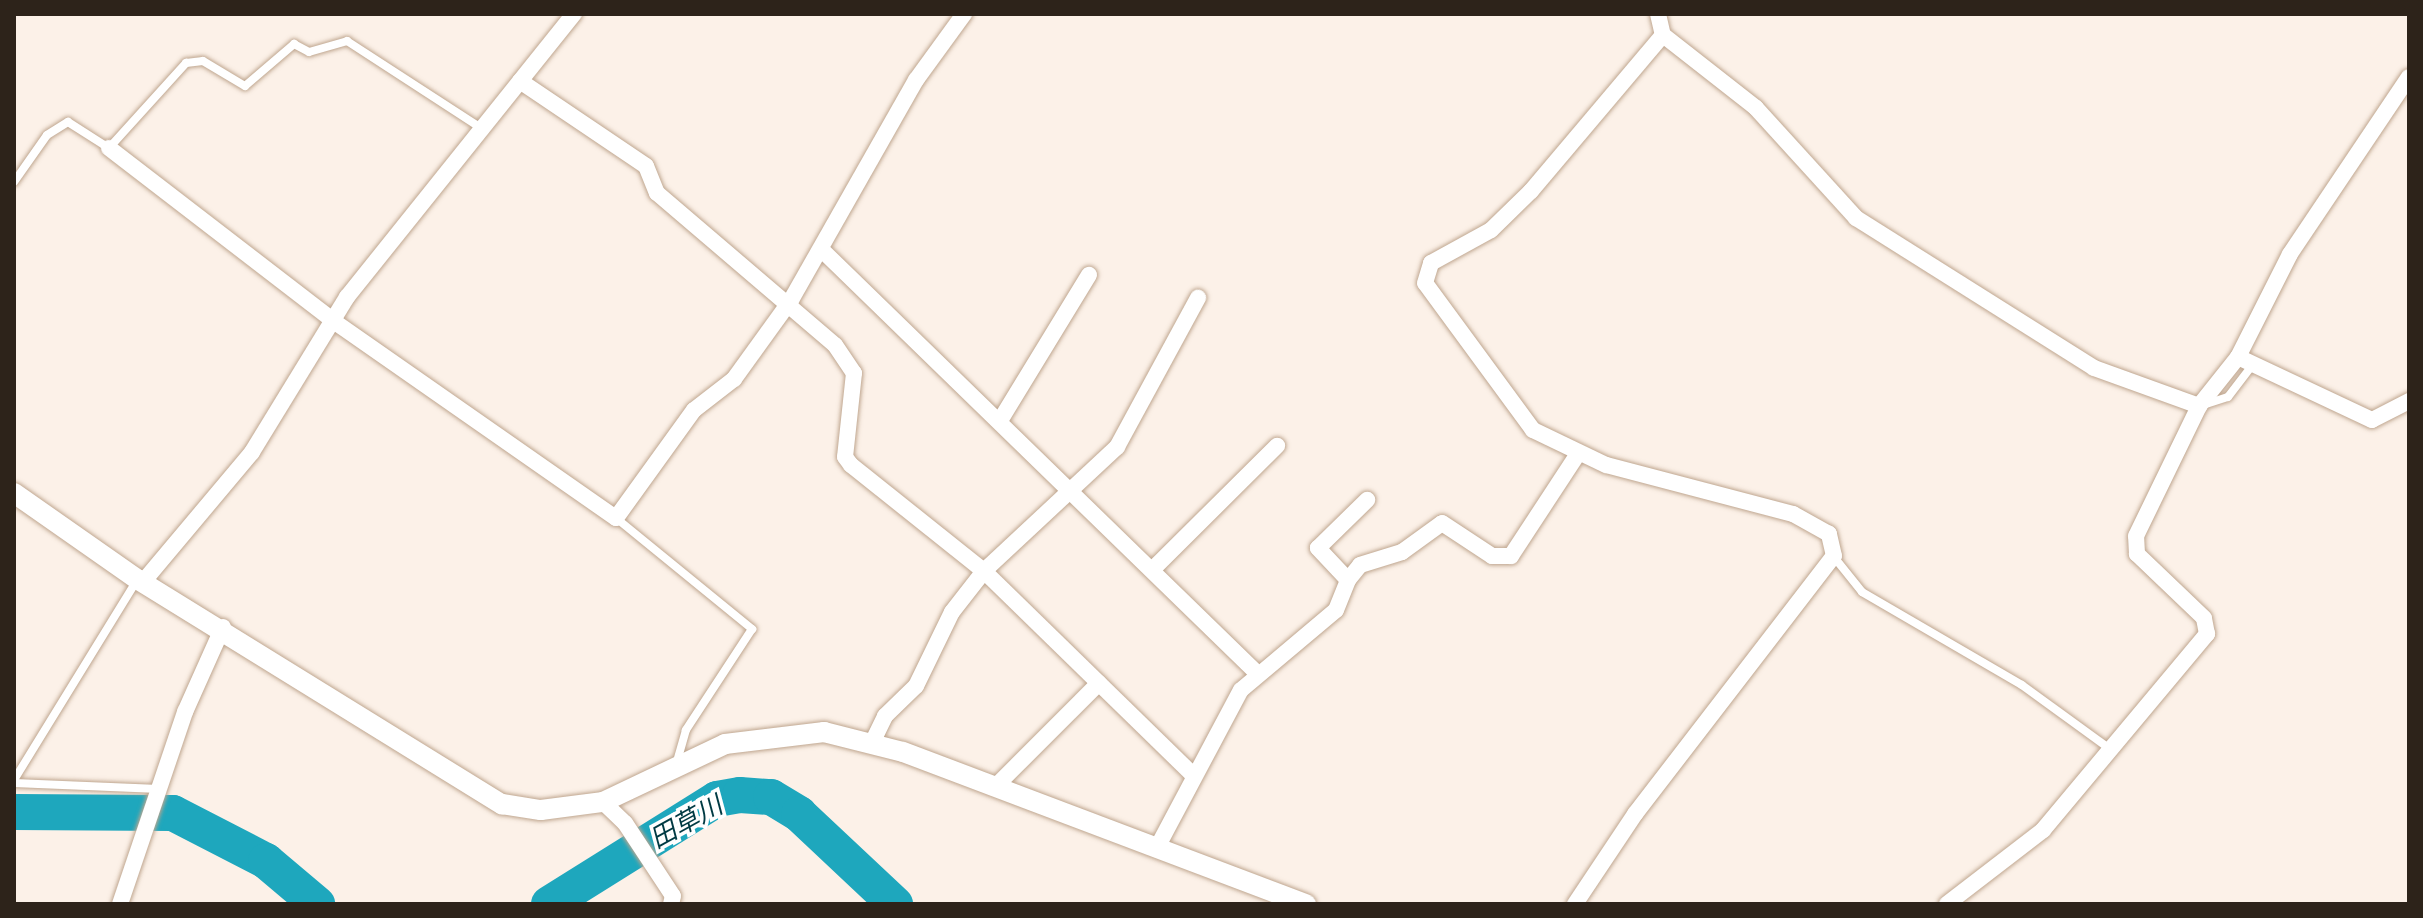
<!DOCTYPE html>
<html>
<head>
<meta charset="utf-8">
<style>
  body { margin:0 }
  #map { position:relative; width:2423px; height:918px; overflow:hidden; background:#fcf1e8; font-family:"Noto Serif","Noto Sans JP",serif }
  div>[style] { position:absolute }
  .river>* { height:36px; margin:-18px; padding:0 18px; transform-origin:18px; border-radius:18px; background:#1ea7bd }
  .roads { filter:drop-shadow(0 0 2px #bfa68f) drop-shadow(0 0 2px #bfa68f) }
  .service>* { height:8px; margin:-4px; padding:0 4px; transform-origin:4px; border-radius:4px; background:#fff }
  .minor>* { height:16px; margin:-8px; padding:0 8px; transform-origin:8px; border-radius:8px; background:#fff }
  .tertiary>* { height:20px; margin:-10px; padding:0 10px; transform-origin:10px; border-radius:10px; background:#fff }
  span { translate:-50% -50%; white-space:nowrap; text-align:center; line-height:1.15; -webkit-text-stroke:7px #fff; paint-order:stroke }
  .water-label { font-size:26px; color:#003a43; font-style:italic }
  .frame { position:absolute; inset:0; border:16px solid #2d231a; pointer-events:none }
</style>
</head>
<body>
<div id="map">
  <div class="river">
    <div style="left:14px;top:812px;width:159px;rotate:0.4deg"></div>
    <div style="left:173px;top:813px;width:105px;rotate:27.3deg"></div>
    <div style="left:266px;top:861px;width:67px;rotate:40.1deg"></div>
    <div style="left:549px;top:904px;width:198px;rotate:-32deg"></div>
    <div style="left:717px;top:799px;width:23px;rotate:-10deg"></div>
    <div style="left:740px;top:795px;width:31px;rotate:4deg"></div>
    <div style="left:771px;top:797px;width:33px;rotate:31deg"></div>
    <div style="left:799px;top:814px;width:132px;rotate:43.2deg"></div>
  </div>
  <div class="roads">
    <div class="service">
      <div style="left:14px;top:182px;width:57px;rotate:-54.9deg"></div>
      <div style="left:47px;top:135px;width:25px;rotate:-32deg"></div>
      <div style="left:68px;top:122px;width:49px;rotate:32.4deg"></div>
      <div style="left:109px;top:148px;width:115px;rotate:-47.8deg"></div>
      <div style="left:186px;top:63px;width:17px;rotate:-7deg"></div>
      <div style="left:203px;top:61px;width:49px;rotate:30.8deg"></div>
      <div style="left:245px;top:86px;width:65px;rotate:-40.6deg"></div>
      <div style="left:294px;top:44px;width:17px;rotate:28deg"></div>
      <div style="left:309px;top:52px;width:40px;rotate:-16deg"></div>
      <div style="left:347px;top:41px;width:160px;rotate:33deg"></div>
      <div style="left:2203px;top:405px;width:26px;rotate:-18deg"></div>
      <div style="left:2228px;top:397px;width:43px;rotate:-52.6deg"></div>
      <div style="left:616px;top:518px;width:176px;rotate:39.2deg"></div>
      <div style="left:752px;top:629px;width:121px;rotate:123.2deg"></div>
      <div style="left:686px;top:730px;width:35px;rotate:106deg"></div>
      <div style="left:1834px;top:557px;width:45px;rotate:51.3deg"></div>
      <div style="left:1862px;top:592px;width:185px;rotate:30.2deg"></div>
      <div style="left:2022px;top:685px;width:109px;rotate:36deg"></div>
      <div style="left:14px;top:780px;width:235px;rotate:-58.4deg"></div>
      <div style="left:14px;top:783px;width:145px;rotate:2.4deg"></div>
    </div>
    <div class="minor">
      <div style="left:1658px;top:14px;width:22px;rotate:77deg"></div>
      <div style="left:1663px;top:35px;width:118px;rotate:38.1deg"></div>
      <div style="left:1756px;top:108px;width:149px;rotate:47.7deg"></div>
      <div style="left:1856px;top:218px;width:281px;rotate:32.2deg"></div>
      <div style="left:2094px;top:368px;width:112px;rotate:19.9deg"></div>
      <div style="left:520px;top:81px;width:152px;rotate:34deg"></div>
      <div style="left:646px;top:166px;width:29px;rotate:68deg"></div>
      <div style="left:657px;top:193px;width:234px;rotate:40.5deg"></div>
      <div style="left:835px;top:345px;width:34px;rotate:56deg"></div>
      <div style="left:854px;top:373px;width:84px;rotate:96.1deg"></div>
      <div style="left:845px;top:457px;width:10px;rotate:53deg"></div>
      <div style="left:851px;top:465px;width:170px;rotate:38.6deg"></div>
      <div style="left:984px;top:571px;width:292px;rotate:44.3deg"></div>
      <div style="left:109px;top:148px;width:282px;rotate:37.6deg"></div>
      <div style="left:332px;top:320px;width:346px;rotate:34.9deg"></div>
      <div style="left:616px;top:518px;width:133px;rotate:-54.2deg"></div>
      <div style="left:694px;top:410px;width:51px;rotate:-37.8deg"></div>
      <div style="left:734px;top:379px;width:97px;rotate:-54.2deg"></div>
      <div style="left:791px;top:300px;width:253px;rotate:-60.4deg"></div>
      <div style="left:916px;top:80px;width:82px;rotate:-54deg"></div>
      <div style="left:823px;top:251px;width:607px;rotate:44.2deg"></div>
      <div style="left:2238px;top:357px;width:115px;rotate:-63.2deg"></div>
      <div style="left:2290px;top:254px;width:213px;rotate:-56.1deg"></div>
      <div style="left:1001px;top:419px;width:169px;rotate:-58.6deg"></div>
      <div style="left:1153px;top:569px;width:175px;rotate:-44.8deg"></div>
      <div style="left:1348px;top:580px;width:19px;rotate:-51deg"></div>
      <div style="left:1360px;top:565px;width:44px;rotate:-17.2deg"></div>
      <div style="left:1402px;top:552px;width:49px;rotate:-35.9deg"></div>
      <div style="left:1442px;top:523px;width:60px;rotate:33.4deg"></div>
      <div style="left:1492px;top:556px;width:19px"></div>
      <div style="left:1511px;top:556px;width:121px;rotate:-56.8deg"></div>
      <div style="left:143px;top:582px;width:170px;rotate:-50deg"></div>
      <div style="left:252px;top:452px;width:182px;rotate:-58.5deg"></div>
      <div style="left:347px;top:297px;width:363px;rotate:-51.3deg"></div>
      <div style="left:872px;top:743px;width:30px;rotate:-64deg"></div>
      <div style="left:885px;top:716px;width:43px;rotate:-44.1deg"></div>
      <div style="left:916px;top:686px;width:82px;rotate:-64.1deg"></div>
      <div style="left:952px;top:612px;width:52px;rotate:-52deg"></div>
      <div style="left:984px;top:571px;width:182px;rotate:-43deg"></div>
      <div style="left:1117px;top:447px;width:170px;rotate:-61.5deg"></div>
      <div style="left:997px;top:785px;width:144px;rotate:-45deg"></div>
      <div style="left:603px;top:802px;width:30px;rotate:44deg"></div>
      <div style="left:625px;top:823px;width:87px;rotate:56.7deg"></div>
      <div style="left:673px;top:896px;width:8px;rotate:104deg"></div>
      <div style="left:1159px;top:844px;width:174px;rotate:-62deg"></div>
      <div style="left:1241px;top:690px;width:124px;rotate:-40.1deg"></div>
      <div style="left:1336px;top:610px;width:32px;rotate:-68deg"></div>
      <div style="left:1348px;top:580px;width:44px;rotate:-133.2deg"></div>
      <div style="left:1318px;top:548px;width:69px;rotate:-44.4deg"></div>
      <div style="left:120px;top:904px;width:203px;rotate:-71.3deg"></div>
      <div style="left:185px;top:712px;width:93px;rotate:-65.9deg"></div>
      <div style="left:1575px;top:904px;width:108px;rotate:-56.3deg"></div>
      <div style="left:1635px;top:814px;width:326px;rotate:-52.4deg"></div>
      <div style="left:1834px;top:556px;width:23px;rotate:-103deg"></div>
      <div style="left:1829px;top:534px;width:41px;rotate:-150.9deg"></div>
      <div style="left:1793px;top:514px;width:193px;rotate:-165.3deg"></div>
      <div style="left:1606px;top:465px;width:81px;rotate:-154.4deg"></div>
      <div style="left:1533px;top:430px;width:182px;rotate:-126.3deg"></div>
      <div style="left:1425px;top:283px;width:21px;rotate:-73deg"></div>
      <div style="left:1431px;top:263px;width:68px;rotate:-28.8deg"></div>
      <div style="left:1491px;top:230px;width:56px;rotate:-44.3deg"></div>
      <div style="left:1531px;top:191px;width:204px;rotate:-49.8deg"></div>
      <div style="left:1947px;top:904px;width:121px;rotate:-37.6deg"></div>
      <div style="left:2043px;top:830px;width:256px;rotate:-50.1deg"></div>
      <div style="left:2207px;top:634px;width:16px;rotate:-101deg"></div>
      <div style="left:2204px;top:618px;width:93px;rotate:-136.3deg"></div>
      <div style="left:2137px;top:554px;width:18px;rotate:-93deg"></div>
      <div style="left:2136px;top:536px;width:144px;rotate:-64.1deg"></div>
      <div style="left:2199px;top:406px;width:63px;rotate:-51.5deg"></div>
      <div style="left:2238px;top:357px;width:148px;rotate:25.2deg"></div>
      <div style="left:2372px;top:420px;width:42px;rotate:-27.2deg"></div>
    </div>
    <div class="tertiary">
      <div style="left:14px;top:493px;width:150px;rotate:35deg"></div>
      <div style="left:137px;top:579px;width:429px;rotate:31.7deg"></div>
      <div style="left:502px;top:804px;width:39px;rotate:9deg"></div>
      <div style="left:541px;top:810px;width:63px;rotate:-7.4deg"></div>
      <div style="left:603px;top:802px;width:135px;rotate:-25.4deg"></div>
      <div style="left:725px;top:744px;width:100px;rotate:-6.9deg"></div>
      <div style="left:824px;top:732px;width:81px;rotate:14.2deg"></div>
      <div style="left:903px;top:752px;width:431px;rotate:20.7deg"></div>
    </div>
  </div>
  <div class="water-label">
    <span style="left:686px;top:822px;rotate:-29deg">田草川</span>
  </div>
  <div class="frame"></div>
</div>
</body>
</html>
